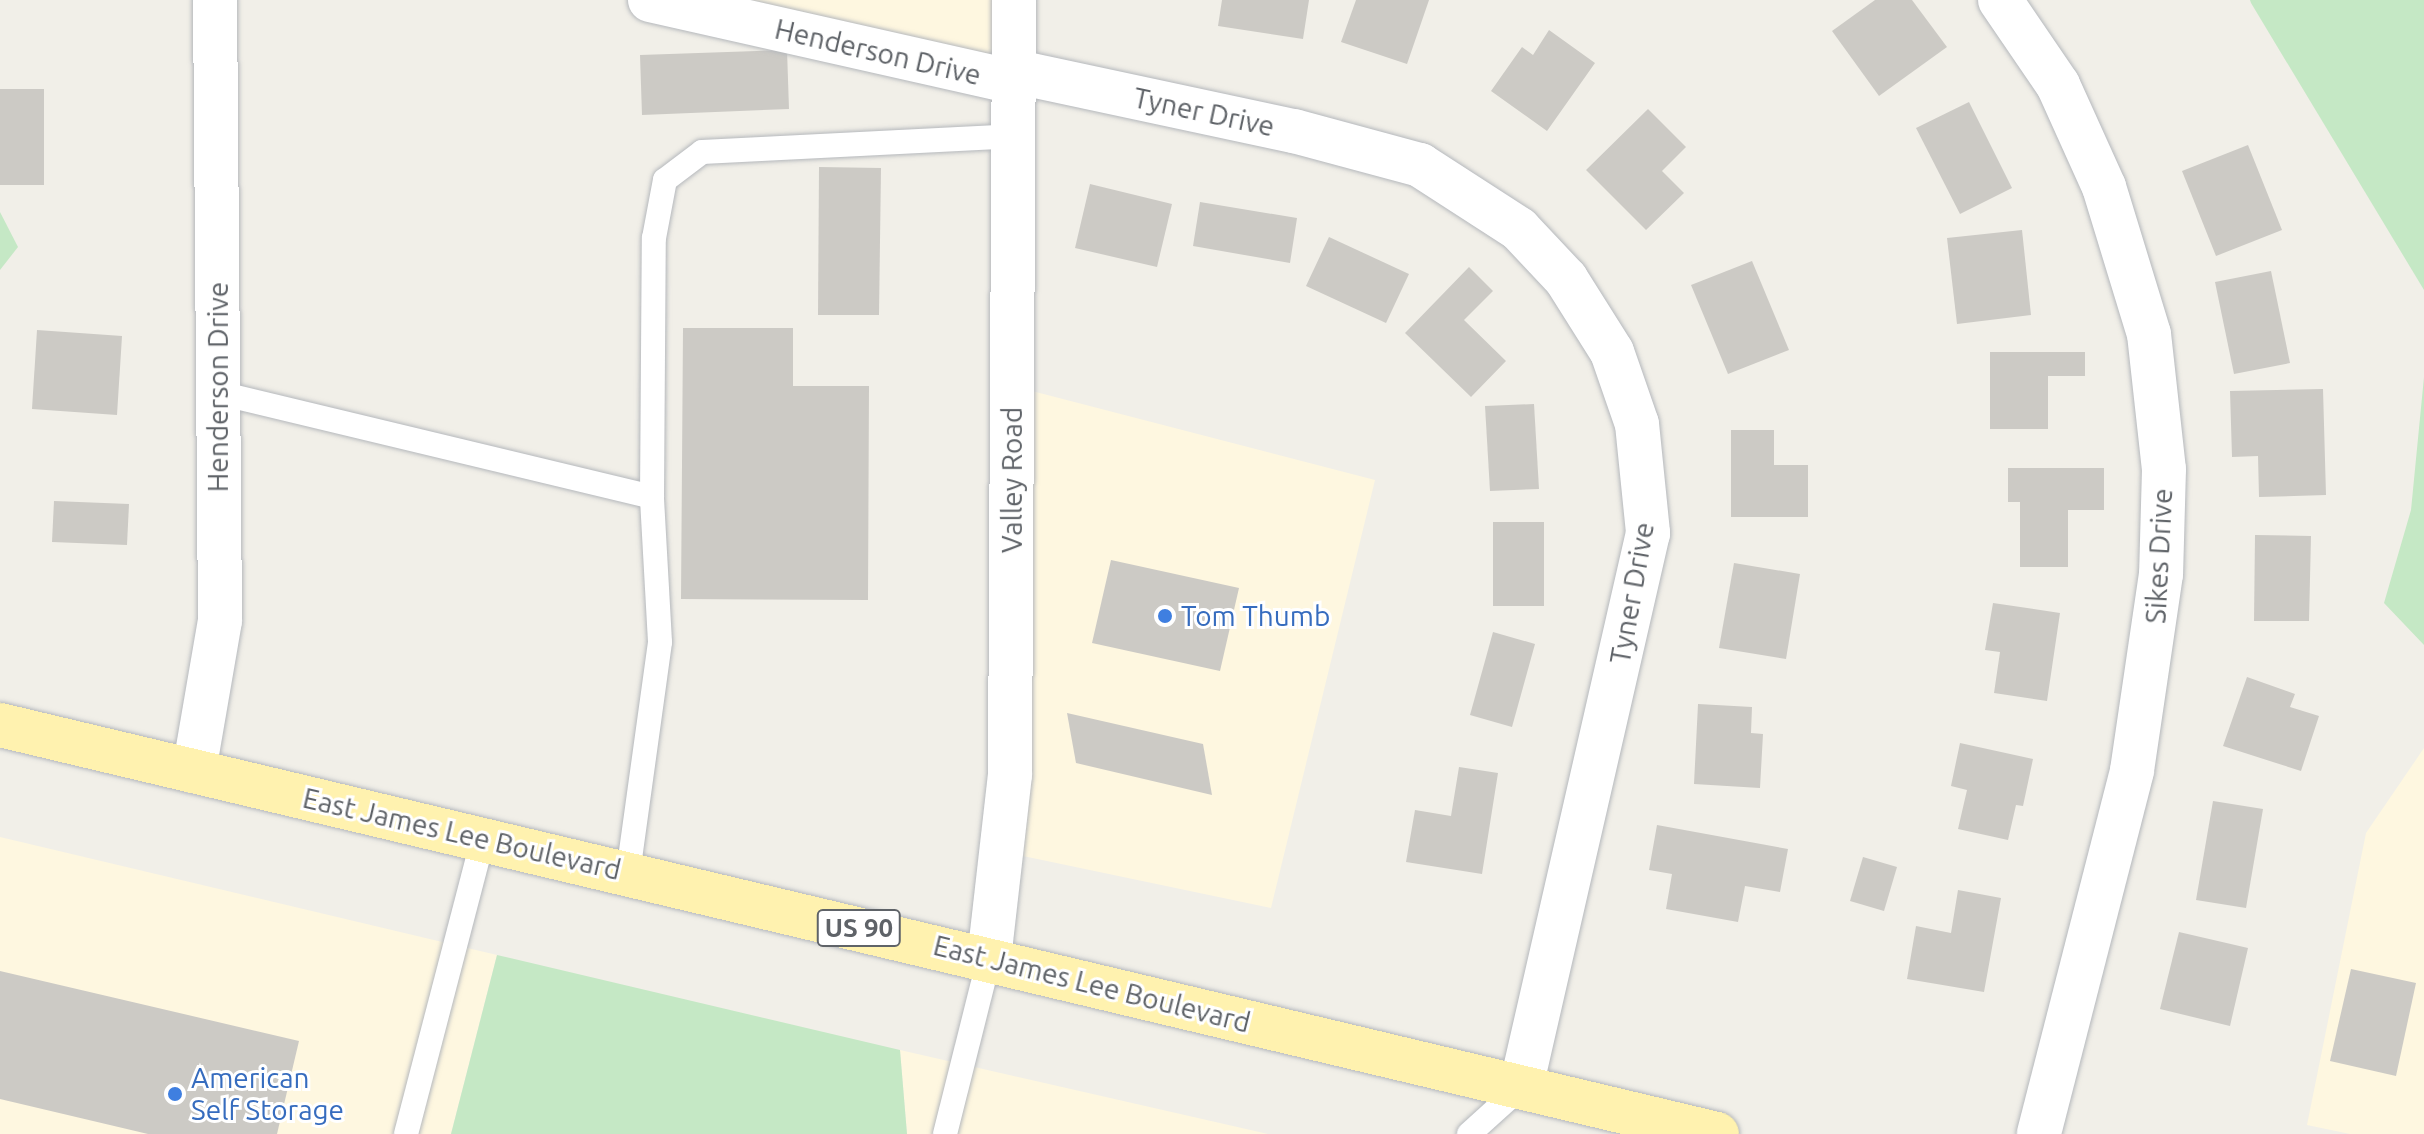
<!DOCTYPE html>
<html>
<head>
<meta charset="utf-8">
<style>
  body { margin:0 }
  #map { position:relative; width:2424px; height:1134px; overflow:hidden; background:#f1efe8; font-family:Ubuntu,sans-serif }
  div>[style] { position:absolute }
  .commercial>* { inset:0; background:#fef7e0 }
  .green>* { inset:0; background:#c5e8c5 }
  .building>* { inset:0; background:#cccac5 }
  .roads { filter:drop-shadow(0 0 2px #b5b8bc) drop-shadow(0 0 2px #b5b8bc) }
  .lane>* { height:24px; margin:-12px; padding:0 12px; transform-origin:12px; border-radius:12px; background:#fff }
  .street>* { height:44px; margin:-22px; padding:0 22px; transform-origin:22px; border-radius:22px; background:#fff }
  .secondary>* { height:44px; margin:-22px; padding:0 22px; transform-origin:22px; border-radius:22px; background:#fff }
  .primary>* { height:44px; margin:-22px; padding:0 22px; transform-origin:22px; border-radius:22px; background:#fff2af }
  .dots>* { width:22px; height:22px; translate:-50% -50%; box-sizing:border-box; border:4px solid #fff; border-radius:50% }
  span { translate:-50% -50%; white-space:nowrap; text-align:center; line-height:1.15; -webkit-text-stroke:6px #fff; paint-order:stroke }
  .shield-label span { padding:2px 6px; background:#fff; border:2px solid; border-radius:6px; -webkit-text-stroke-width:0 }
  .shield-label { font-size:26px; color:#5f6368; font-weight:700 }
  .street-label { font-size:28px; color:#5f6368 }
  .shop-label { font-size:28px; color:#366cbe }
  .left { translate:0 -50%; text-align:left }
</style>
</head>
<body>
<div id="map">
  <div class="commercial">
    <div style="clip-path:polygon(749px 0,994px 0,993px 55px)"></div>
    <div style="clip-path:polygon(1032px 391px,1375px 480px,1271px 908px,1023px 856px)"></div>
    <div style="clip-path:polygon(2424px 748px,2424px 1134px,2350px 1134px,2307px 1125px,2366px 833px)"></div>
    <div style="clip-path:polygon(0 837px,497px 955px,451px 1134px,0 1134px)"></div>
    <div style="clip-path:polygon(900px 1050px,1268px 1134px,907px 1134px)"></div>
  </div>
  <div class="green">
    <div style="clip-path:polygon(2250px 0,2424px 0,2424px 290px,2251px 3px)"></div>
    <div style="clip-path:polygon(0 212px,18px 247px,0 270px)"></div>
    <div style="clip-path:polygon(2424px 377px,2424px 645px,2384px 603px,2411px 510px)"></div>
    <div style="clip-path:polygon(497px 955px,900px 1050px,907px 1134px,451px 1134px)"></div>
  </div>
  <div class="building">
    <div style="clip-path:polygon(1222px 0,1309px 0,1303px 39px,1218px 26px)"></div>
    <div style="clip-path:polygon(1356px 0,1429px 0,1407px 64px,1341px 42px)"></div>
    <div style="clip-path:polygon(1875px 0,1912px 0,1947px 47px,1879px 96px,1832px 31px)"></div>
    <div style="clip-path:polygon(1549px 30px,1595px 63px,1547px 131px,1491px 91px,1522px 47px,1533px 55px)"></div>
    <div style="clip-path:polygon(787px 50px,789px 109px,642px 115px,640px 55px)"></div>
    <div style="clip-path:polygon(0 89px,44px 89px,44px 185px,0 185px)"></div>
    <div style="clip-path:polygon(1969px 102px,2012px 188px,1960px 214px,1916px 128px)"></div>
    <div style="clip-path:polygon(1648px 109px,1686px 147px,1662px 171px,1684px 193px,1646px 230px,1586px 170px)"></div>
    <div style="clip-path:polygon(2248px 145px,2282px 230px,2216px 256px,2182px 171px)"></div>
    <div style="clip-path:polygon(819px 167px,881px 168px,879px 315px,818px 315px)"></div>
    <div style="clip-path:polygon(1090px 184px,1172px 204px,1157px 267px,1075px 248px)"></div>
    <div style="clip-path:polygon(1200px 202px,1297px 218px,1290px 263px,1193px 246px)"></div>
    <div style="clip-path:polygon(2022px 230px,2031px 315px,1957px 324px,1947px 238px)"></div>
    <div style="clip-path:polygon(1329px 237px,1409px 274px,1386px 323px,1306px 286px)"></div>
    <div style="clip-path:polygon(1752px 261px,1789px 350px,1728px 374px,1691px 285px)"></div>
    <div style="clip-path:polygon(1469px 267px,1493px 291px,1464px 320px,1506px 361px,1471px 397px,1405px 333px)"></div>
    <div style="clip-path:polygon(2271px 271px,2290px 363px,2234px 374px,2215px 282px)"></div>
    <div style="clip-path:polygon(683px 328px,793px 328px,793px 386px,869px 386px,868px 600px,681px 599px)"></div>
    <div style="clip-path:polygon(37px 330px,122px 336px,117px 415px,32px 409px)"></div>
    <div style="clip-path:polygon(1990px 352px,2085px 352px,2085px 376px,2048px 376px,2048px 429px,1990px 429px)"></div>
    <div style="clip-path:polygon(2323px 389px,2326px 495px,2259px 497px,2258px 456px,2232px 457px,2230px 391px)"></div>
    <div style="clip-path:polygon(1534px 404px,1539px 489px,1490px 491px,1485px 406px)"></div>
    <div style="clip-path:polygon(1731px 430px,1774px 430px,1774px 465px,1808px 465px,1808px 517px,1731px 517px)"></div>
    <div style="clip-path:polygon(2008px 468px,2104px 468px,2104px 510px,2068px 510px,2068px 567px,2020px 567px,2020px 502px,2008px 502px)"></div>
    <div style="clip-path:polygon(54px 501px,129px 504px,127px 545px,52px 542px)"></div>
    <div style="clip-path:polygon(1493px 522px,1544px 522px,1544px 606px,1493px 606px)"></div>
    <div style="clip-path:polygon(2255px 535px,2311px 536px,2309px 621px,2254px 621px)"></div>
    <div style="clip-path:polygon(1111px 560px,1239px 588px,1220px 671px,1092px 643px)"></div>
    <div style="clip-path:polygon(1734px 563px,1800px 574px,1786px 659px,1719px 648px)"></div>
    <div style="clip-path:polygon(1993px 603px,2060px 613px,2047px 701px,1994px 693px,2000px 652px,1985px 650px)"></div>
    <div style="clip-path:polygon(1493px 632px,1535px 644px,1512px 727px,1470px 715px)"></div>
    <div style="clip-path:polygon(2247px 677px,2295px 694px,2290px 707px,2319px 716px,2301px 771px,2223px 746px)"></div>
    <div style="clip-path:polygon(1698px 704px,1752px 707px,1751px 733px,1763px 734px,1760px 788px,1694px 784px)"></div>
    <div style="clip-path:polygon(1067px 713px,1203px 744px,1212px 795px,1076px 763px)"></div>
    <div style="clip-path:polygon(1960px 743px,2033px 759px,2023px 806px,2016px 805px,2008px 840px,1958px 829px,1967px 790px,1951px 786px)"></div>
    <div style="clip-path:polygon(1459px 767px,1498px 773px,1482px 874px,1406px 862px,1415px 810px,1451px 816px)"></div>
    <div style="clip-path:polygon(2213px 801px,2263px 809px,2246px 908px,2196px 900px)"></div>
    <div style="clip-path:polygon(1657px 825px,1788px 849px,1780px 892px,1745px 886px,1738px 922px,1666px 909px,1672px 874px,1649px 870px)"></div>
    <div style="clip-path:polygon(1863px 857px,1897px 867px,1884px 911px,1850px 901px)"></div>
    <div style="clip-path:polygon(1958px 890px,2001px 898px,1984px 992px,1907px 979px,1916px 926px,1951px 933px)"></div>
    <div style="clip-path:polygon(2179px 932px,2248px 948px,2230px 1026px,2160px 1009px)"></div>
    <div style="clip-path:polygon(2351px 969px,2416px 983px,2396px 1076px,2330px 1061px)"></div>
    <div style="clip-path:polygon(0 971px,299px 1041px,277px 1134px,148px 1134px,0 1099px)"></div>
  </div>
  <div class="roads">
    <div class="lane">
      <div style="left:219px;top:393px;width:445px;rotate:13.5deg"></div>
      <div style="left:628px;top:873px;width:233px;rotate:-82.1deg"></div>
      <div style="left:660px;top:642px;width:145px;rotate:-93.2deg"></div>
      <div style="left:652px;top:497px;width:259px;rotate:-89.6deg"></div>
      <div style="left:654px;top:238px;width:59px;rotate:-79.3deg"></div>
      <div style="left:665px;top:180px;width:46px;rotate:-37.1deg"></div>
      <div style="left:702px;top:152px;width:311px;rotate:-2.9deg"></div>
      <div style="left:406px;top:1134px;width:305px;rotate:-75.4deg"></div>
      <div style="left:945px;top:1134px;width:180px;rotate:-75.9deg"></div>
      <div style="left:1469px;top:1134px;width:70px;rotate:-42.1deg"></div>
    </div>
    <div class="street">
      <div style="left:650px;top:0;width:372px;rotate:12.7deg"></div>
      <div style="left:2000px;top:0;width:103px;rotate:55.7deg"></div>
      <div style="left:2058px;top:85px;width:112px;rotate:65.7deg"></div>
      <div style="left:2104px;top:187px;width:154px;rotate:73deg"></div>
      <div style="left:2149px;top:334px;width:136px;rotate:83.7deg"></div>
      <div style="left:2164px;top:469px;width:105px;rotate:91.6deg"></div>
      <div style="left:2161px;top:574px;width:199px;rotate:98.4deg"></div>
      <div style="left:2132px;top:771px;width:375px;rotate:104.4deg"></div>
      <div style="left:1013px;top:71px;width:287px;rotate:12.1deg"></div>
      <div style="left:1294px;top:131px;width:131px;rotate:15.1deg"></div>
      <div style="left:1420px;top:165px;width:118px;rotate:32.9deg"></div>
      <div style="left:1519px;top:229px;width:69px;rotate:46.8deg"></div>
      <div style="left:1566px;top:279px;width:86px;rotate:57.8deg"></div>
      <div style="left:1612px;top:352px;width:76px;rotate:70.9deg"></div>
      <div style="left:1637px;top:424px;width:110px;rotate:84.2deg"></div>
      <div style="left:1648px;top:533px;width:568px;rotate:102.91deg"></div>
      <div style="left:194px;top:771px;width:152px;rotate:-80.2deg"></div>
      <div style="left:220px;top:621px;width:621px;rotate:-90.46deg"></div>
    </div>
    <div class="secondary">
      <div style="left:989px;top:959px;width:185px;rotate:-83.5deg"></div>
      <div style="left:1010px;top:775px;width:775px;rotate:-89.7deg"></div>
    </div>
    <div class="primary">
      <div style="left:0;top:725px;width:1765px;rotate:13.4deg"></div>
    </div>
  </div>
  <div class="dots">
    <div style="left:1165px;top:616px;background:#3f7fe0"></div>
    <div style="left:175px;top:1094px;background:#3f7fe0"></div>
  </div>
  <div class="shield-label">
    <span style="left:859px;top:928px">US 90</span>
  </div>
  <div class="street-label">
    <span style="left:878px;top:52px;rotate:13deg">Henderson Drive</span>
    <span style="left:1204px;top:112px;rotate:12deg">Tyner Drive</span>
    <span style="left:218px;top:387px;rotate:-90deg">Henderson Drive</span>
    <span style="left:1012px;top:480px;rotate:-90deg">Valley Road</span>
    <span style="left:2159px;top:556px;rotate:-87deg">Sikes Drive</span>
    <span style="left:1632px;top:593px;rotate:-80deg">Tyner Drive</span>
    <span style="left:462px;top:834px;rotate:13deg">East James Lee Boulevard</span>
    <span style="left:1092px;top:984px;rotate:14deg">East James Lee Boulevard</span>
  </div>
  <div class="shop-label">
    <span class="left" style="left:1181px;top:616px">Tom Thumb</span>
    <span class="left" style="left:191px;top:1094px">American<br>Self Storage</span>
  </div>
</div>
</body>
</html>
